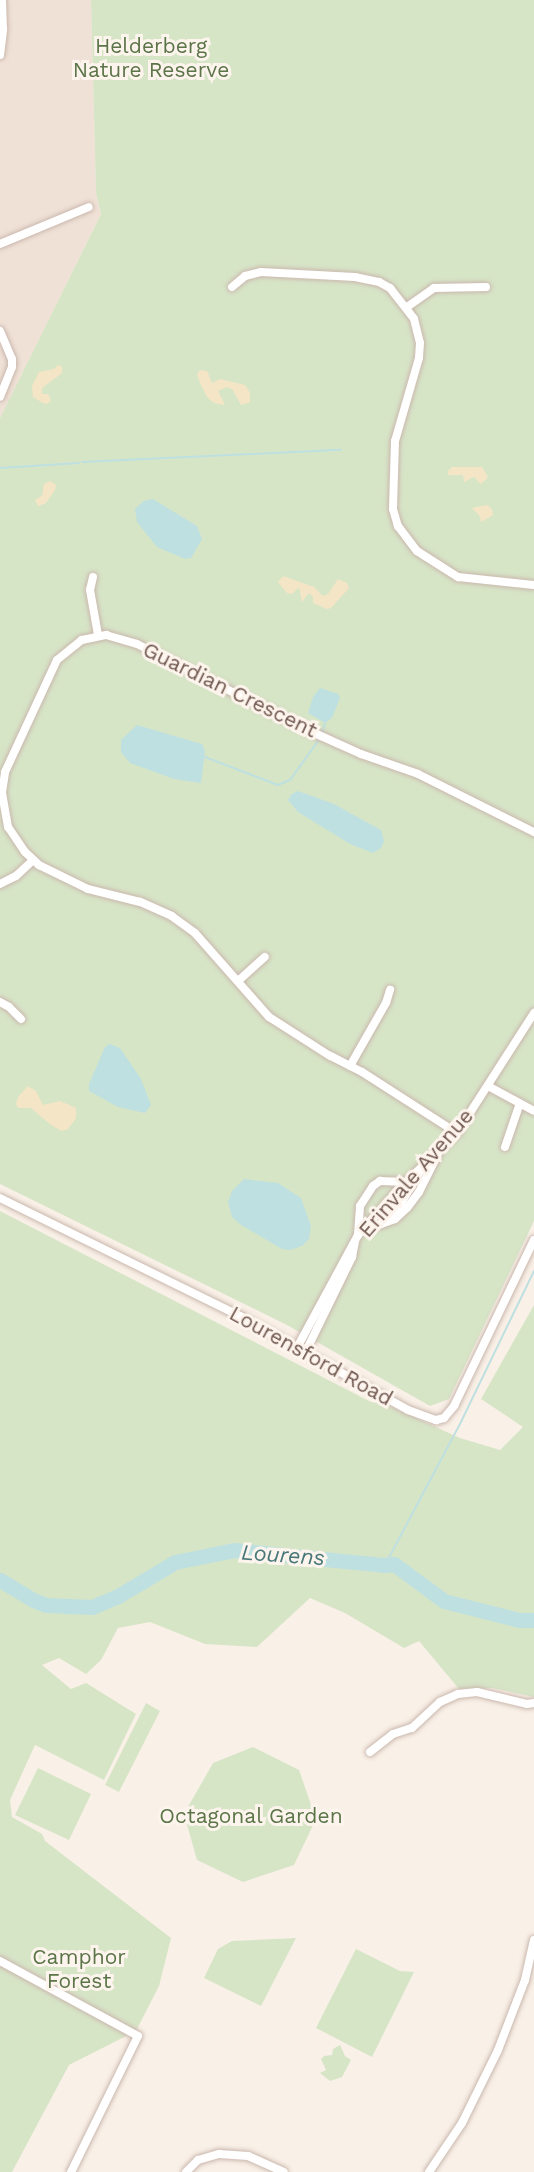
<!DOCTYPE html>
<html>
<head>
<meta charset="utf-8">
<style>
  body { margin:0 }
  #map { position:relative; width:534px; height:2172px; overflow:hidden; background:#f9f0e7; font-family:"Work Sans",sans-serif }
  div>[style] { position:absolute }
  .residential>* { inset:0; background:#f0e1d6 }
  .green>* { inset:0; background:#d7e5c7 }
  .sand>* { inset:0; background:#f4e5c6 }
  .water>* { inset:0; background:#bee0e0 }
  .stream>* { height:2px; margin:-1px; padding:0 1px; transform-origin:1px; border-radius:1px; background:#bee0e0 }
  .river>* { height:15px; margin:-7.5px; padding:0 7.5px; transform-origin:7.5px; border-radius:7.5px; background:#bee0e0 }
  .roads { filter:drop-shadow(0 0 2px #cab8ae) drop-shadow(0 0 2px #cab8ae) }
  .minor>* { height:8px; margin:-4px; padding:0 4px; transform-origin:4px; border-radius:4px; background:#fff }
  span { translate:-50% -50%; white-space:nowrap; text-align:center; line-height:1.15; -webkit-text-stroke:6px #fdf5ed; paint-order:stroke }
  .park-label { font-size:21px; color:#5b7448 }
  .street-label { font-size:21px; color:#70574f }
  .water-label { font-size:22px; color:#48777a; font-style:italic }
</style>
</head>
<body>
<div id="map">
  <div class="residential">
    <div style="clip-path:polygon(0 0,91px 0,96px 193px,101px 214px,0 418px)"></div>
  </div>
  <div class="green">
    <div style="clip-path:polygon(91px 0,534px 0,534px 1221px,449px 1399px,430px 1406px,287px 1325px,0 1184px,0 418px,101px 214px,96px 193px)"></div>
    <div style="clip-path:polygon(0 1211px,371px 1402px,385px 1404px,460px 1438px,500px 1450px,523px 1427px,481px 1399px,534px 1305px,534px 1697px,492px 1688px,459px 1689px,419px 1641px,404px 1648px,345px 1613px,310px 1598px,257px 1647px,205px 1644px,150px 1622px,118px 1628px,101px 1660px,86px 1674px,59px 1658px,42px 1665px,71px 1689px,86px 1683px,136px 1714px,104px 1780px,35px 1745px,10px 1800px,12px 1817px,42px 1834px,45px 1841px,171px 1938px,159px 1986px,136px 2031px,69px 2065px,12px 2172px,0 2172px)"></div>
    <div style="clip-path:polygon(146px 1703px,160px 1711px,119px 1792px,105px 1785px)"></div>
    <div style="clip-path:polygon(253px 1747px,299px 1770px,316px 1819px,294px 1865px,243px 1882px,197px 1860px,184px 1814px,213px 1763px)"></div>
    <div style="clip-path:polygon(38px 1768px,91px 1794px,69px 1840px,15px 1815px)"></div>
    <div style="clip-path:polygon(296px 1938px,261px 2006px,204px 1978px,218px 1949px,232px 1941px)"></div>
    <div style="clip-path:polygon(356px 1949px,400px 1971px,414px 1972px,372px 2057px,316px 2028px)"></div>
    <div style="clip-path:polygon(340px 2045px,345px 2056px,351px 2060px,342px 2077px,330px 2081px,320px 2073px,326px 2070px,321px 2059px,324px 2056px,332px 2055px,333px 2049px)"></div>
  </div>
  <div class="sand">
    <div style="clip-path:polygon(58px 365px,62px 367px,62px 373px,42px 388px,42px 394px,48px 394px,51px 400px,47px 404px,43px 403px,33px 397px,32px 386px,39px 372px,54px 369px)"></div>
    <div style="clip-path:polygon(200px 370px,207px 371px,212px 383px,220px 379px,245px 385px,250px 393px,250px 402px,241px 405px,233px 390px,227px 387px,218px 391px,225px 405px,214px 403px,207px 397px,200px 383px,197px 374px)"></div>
    <div style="clip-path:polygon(452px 467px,482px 467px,488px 477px,481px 484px,474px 477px,464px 482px,463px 475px,448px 475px,448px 471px)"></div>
    <div style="clip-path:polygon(50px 481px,56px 485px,55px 490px,46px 503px,38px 506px,35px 500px,42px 496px,44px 484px)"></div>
    <div style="clip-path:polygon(487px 505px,492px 509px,493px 515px,481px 522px,479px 515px,472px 508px)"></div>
    <div style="clip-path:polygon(283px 576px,314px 587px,323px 596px,328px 594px,338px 579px,347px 583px,349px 588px,331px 608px,327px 609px,313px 603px,313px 597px,309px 593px,302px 602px,299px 587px,292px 594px,287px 593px,278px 582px)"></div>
    <div style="clip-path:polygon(28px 1086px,36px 1091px,43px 1105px,60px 1101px,76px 1108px,76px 1118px,68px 1129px,62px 1131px,51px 1125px,31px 1108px,18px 1108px,16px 1104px,18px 1097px)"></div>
  </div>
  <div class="water">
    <div style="clip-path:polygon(153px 499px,197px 526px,202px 539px,191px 558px,185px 559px,157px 547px,137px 522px,135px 509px,144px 501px)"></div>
    <div style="clip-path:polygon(320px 688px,338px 694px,340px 698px,332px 718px,325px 723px,308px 713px,313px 697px)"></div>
    <div style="clip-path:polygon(137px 725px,202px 744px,205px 751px,201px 783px,174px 779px,130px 763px,121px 752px,121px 740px)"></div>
    <div style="clip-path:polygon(298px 791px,334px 804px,381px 830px,384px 841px,381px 848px,373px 853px,350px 844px,298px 812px,288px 800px,292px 794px)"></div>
    <div style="clip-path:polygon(110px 1044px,120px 1048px,141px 1079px,151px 1105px,145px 1113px,118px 1107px,89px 1091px,89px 1084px,105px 1047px)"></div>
    <div style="clip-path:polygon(244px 1179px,278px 1183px,301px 1198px,311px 1226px,309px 1239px,302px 1246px,290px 1250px,282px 1249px,241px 1225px,232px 1217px,228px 1202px,232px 1191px)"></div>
  </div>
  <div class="stream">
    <div style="left:82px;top:462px;width:259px;rotate:-2.7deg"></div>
    <div style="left:0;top:468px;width:79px;rotate:-3.6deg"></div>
    <div style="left:322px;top:733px;width:10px;rotate:-73deg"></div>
    <div style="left:205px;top:757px;width:78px;rotate:21deg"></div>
    <div style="left:278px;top:785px;width:13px;rotate:-23deg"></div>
    <div style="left:290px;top:780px;width:48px;rotate:-54.3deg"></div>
    <div style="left:385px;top:1565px;width:157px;rotate:-62deg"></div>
    <div style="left:459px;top:1426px;width:172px;rotate:-64.2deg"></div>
  </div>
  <div class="river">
    <div style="left:0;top:1580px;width:39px;rotate:31deg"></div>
    <div style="left:33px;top:1600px;width:14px;rotate:21deg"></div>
    <div style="left:46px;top:1605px;width:46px;rotate:2.5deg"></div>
    <div style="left:92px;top:1607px;width:28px;rotate:-23deg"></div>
    <div style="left:118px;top:1596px;width:66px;rotate:-30.8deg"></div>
    <div style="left:175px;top:1562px;width:60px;rotate:-11.5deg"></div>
    <div style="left:234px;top:1550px;width:152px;rotate:5.7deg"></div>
    <div style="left:385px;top:1565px;width:9px;rotate:-6deg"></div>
    <div style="left:394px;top:1564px;width:62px;rotate:36.5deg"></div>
    <div style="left:444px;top:1601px;width:77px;rotate:14.2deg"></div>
    <div style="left:519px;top:1620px;width:15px"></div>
  </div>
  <div class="roads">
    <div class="minor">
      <div style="left:0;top:55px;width:26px;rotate:-83deg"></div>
      <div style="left:3px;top:29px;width:29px;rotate:-92deg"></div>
      <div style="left:0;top:244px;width:96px;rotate:-22.6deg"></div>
      <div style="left:232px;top:287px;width:17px;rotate:-40deg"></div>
      <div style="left:245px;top:276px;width:16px;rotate:-14deg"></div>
      <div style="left:261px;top:272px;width:94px;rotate:3deg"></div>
      <div style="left:355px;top:277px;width:25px;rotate:12deg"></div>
      <div style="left:379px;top:282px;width:13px;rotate:29deg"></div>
      <div style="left:390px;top:288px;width:39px;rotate:52deg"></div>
      <div style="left:414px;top:319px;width:25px;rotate:76deg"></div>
      <div style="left:420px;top:343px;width:15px;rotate:94deg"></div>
      <div style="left:419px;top:358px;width:86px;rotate:106.1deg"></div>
      <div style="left:395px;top:441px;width:68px;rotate:91.7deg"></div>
      <div style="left:393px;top:509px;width:18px;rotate:74deg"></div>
      <div style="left:398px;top:526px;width:31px;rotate:53deg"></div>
      <div style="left:417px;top:551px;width:49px;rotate:32.4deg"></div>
      <div style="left:458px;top:577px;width:76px;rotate:6deg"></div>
      <div style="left:407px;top:307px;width:33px;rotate:-35deg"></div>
      <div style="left:434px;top:288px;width:52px;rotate:-1.1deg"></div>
      <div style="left:0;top:331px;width:30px;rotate:67deg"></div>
      <div style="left:12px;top:359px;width:8px;rotate:90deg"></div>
      <div style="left:12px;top:367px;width:32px;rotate:112deg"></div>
      <div style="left:93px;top:577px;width:13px;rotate:103deg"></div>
      <div style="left:90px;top:590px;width:46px;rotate:79.9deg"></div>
      <div style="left:0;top:884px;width:18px;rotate:-27deg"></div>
      <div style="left:16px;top:876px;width:23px;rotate:-43deg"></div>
      <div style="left:238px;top:981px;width:36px;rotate:-42deg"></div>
      <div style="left:0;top:1002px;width:10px;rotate:29deg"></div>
      <div style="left:9px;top:1007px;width:17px;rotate:45deg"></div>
      <div style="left:350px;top:1066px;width:73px;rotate:-60.3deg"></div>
      <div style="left:386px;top:1003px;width:14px;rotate:-73deg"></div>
      <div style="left:488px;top:1086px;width:52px;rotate:28.5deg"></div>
      <div style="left:457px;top:1133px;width:113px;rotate:-147.3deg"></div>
      <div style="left:362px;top:1072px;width:36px;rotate:-153deg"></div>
      <div style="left:330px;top:1056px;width:72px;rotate:-147.4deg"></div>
      <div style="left:269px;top:1017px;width:112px;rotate:-131.4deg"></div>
      <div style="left:195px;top:933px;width:29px;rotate:-144deg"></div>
      <div style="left:172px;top:916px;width:35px;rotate:-156deg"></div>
      <div style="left:140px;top:902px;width:54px;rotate:-166deg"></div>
      <div style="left:88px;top:889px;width:55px;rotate:-153.9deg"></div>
      <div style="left:39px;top:865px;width:19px;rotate:-137deg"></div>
      <div style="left:25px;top:852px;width:30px;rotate:-124deg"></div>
      <div style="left:8px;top:827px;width:36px;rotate:-100deg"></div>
      <div style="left:2px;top:792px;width:20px;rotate:-81deg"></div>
      <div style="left:5px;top:772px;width:123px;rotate:-65.1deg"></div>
      <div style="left:57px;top:660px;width:32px;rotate:-39deg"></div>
      <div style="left:82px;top:640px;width:25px;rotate:-12deg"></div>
      <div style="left:106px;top:635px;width:32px;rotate:16deg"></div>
      <div style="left:137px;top:644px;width:196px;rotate:26.7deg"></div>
      <div style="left:312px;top:732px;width:54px;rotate:24.2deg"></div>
      <div style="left:361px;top:754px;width:60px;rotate:19.3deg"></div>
      <div style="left:418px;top:774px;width:130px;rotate:26.6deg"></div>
      <div style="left:505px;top:1147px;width:46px;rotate:-71.2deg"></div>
      <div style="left:0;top:1198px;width:267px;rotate:26.2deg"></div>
      <div style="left:240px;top:1316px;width:193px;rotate:29.2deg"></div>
      <div style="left:408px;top:1410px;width:30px;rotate:20deg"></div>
      <div style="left:436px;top:1420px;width:8px;rotate:-14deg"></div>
      <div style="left:444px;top:1418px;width:16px;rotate:-50deg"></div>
      <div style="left:454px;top:1406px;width:184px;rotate:-64.3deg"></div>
      <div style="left:381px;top:1224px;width:15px;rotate:-20deg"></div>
      <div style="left:395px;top:1219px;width:16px;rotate:-43deg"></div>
      <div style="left:407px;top:1208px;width:20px;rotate:-53deg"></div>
      <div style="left:419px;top:1192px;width:42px;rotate:-63.4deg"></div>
      <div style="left:364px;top:1228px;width:17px;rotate:-13deg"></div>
      <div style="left:381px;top:1224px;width:21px;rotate:-41deg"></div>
      <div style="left:397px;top:1210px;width:47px;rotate:-59deg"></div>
      <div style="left:358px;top:1235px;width:29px;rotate:-86deg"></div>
      <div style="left:360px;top:1206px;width:24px;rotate:-57deg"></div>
      <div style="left:373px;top:1186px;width:9px;rotate:-36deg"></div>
      <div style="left:380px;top:1181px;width:26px;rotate:2deg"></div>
      <div style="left:298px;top:1346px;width:126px;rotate:-61.6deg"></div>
      <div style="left:358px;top:1235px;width:63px;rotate:-48.2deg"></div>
      <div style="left:400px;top:1188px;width:79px;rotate:-44deg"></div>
      <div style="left:457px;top:1133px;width:143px;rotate:-57.3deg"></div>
      <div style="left:306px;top:1351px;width:105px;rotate:-63.9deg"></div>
      <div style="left:352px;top:1257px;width:15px;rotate:-79deg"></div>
      <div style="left:370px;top:1752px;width:29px;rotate:-38deg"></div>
      <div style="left:393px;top:1734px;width:20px;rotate:-18deg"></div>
      <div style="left:412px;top:1728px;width:38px;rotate:-43deg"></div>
      <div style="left:440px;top:1702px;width:20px;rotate:-24deg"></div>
      <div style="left:458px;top:1694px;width:19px;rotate:-6deg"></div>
      <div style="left:477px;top:1692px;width:51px;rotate:13.5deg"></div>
      <div style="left:527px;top:1704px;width:7px;rotate:-8deg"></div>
      <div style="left:0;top:1961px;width:157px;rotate:28.5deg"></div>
      <div style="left:138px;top:2036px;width:152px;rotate:116.2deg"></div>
      <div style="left:186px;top:2172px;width:17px;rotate:-45deg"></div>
      <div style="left:198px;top:2160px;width:22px;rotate:-16deg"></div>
      <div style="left:219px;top:2154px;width:29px;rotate:4deg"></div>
      <div style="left:248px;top:2156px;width:39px;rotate:24deg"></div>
      <div style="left:429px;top:2172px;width:59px;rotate:-56deg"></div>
      <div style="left:462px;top:2123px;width:81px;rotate:-63.7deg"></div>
      <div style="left:498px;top:2050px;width:75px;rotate:-68.9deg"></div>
      <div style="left:525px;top:1980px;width:41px;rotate:-77.3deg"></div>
    </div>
  </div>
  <div class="park-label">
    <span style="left:151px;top:58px">Helderberg<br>Nature Reserve</span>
    <span style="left:251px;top:1816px">Octagonal Garden</span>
    <span style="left:79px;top:1969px">Camphor<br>Forest</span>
  </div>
  <div class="street-label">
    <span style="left:230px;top:690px;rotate:26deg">Guardian Crescent</span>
    <span style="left:416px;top:1173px;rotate:-49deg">Erinvale Avenue</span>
    <span style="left:311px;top:1356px;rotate:29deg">Lourensford Road</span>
  </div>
  <div class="water-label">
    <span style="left:283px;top:1555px;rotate:4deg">Lourens</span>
  </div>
</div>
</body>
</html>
